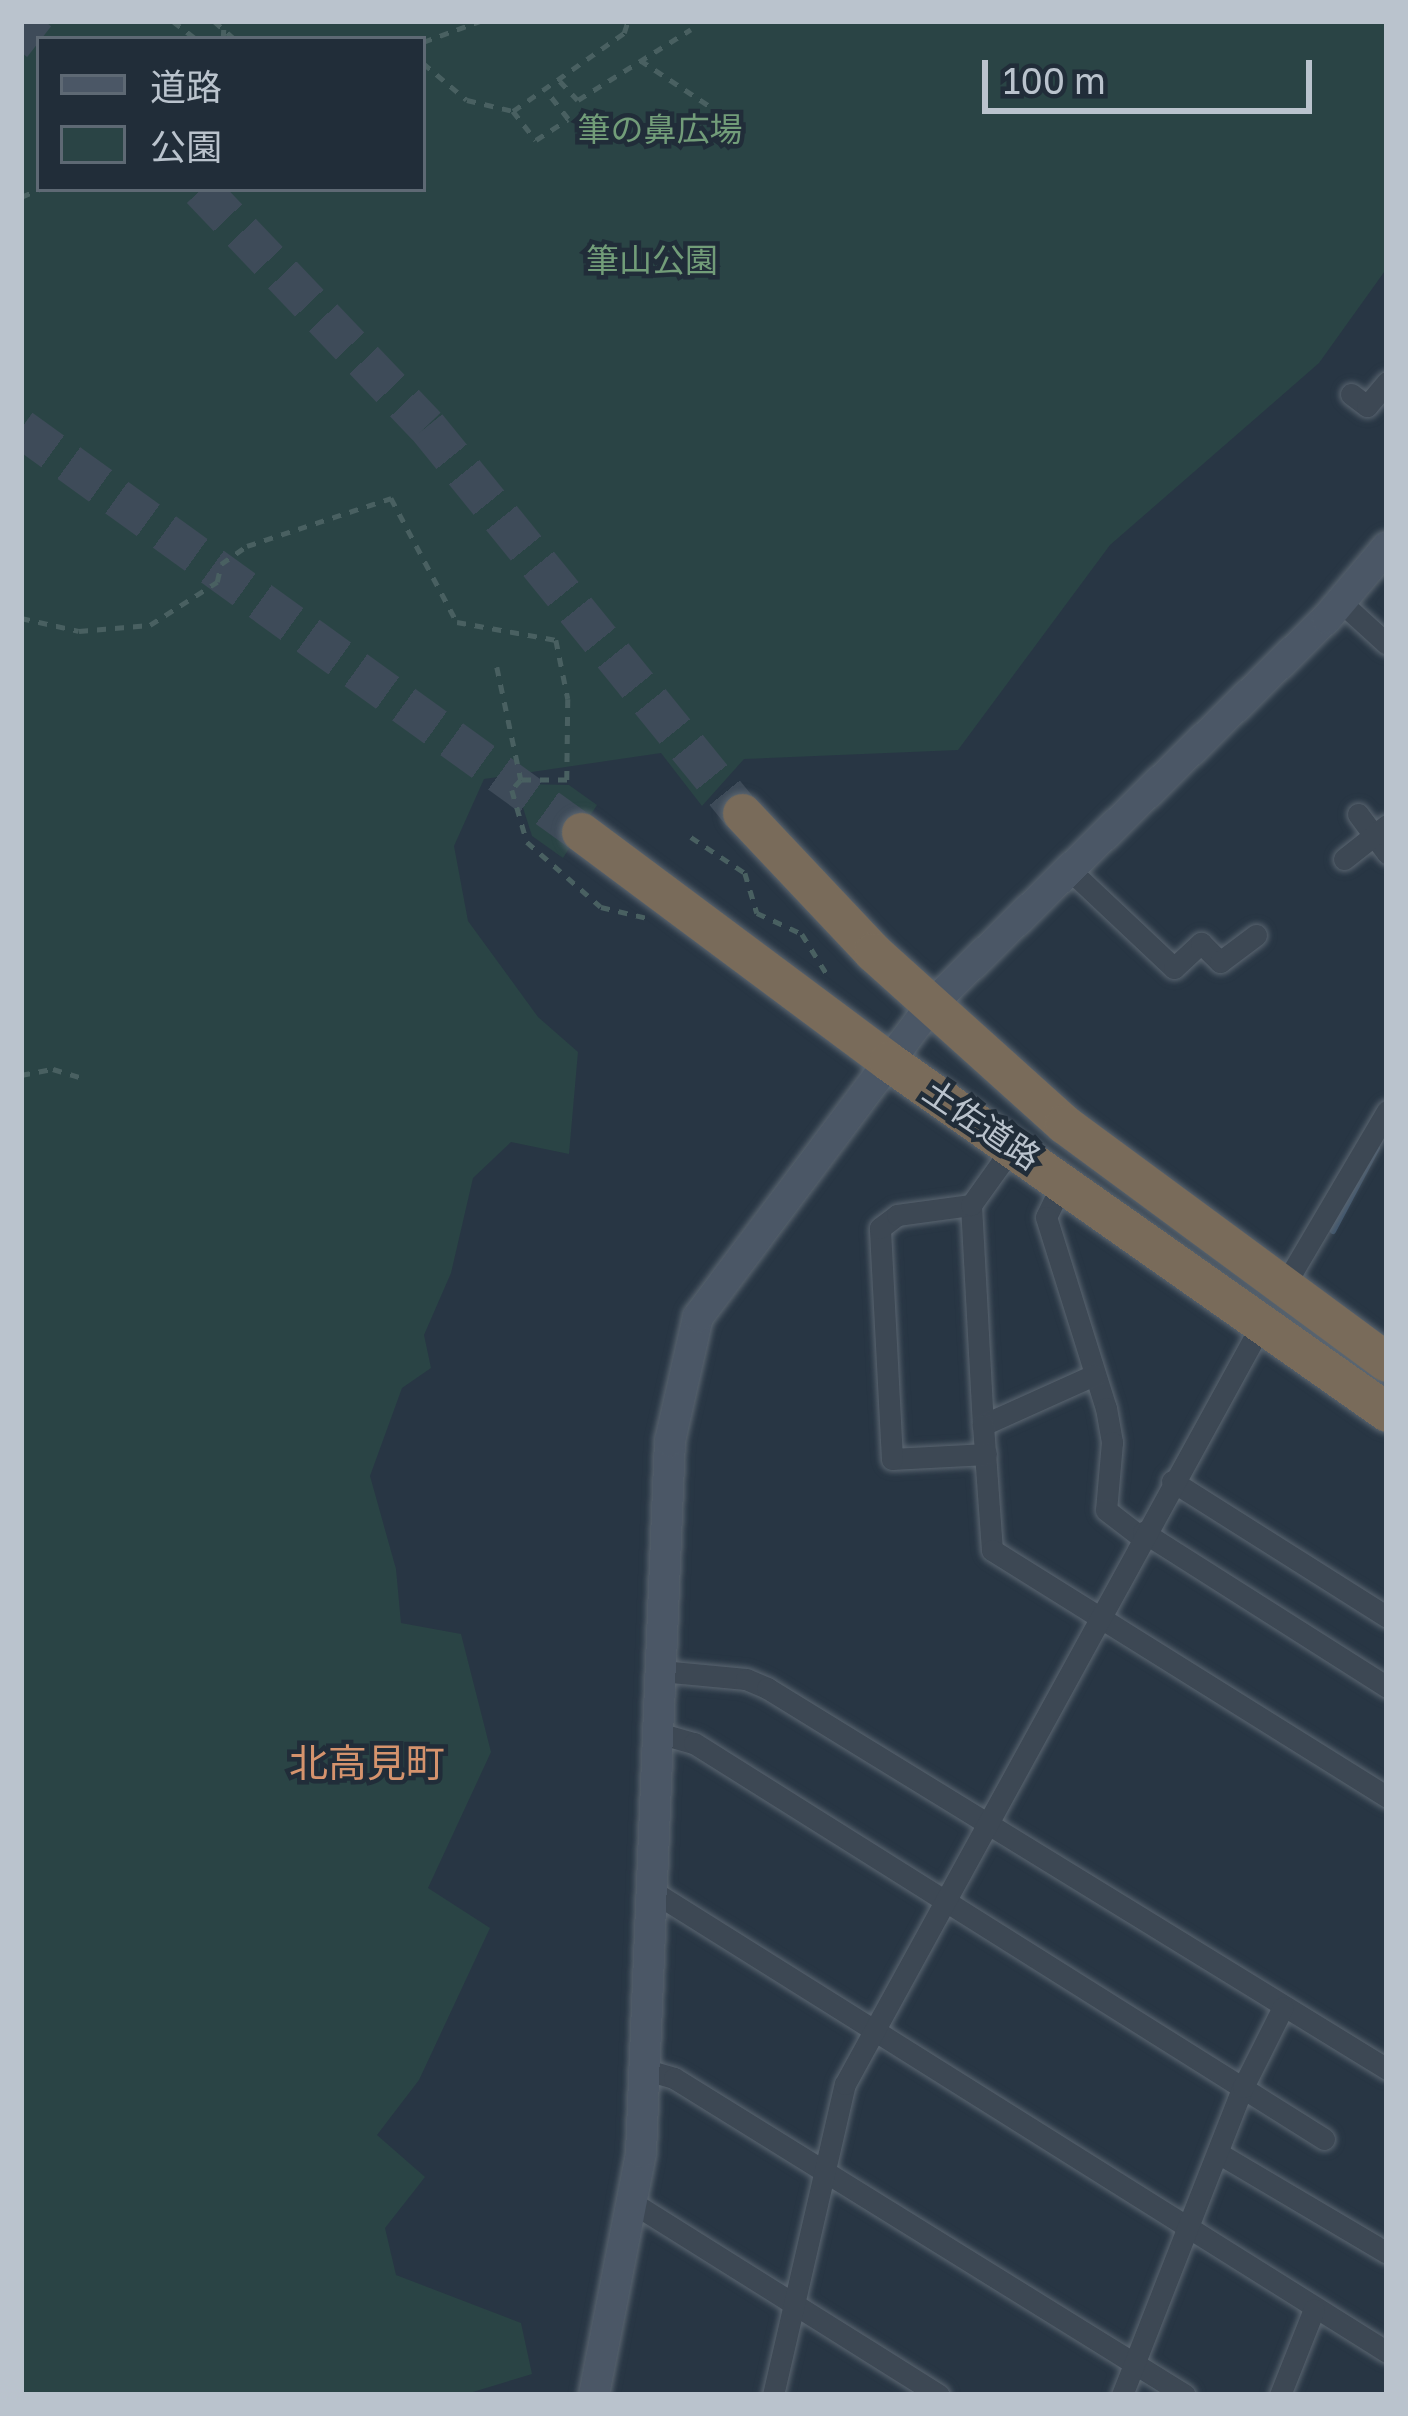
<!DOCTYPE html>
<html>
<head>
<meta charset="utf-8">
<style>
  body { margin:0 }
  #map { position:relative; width:1408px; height:2416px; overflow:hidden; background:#283644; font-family:"Golos Text","Noto Sans JP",sans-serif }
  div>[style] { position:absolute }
  .green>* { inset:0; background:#2a4445 }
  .stream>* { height:6px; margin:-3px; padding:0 3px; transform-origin:3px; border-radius:3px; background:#3e556d }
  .highway-tunnel>* { height:39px; margin-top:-19.5px; transform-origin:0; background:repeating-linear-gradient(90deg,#3e4b59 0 39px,transparent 0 59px) }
  .path>* { height:4.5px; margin-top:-2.25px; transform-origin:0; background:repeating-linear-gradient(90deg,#496061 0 9px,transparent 0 18px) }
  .roads { filter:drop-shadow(0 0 3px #5b6671) drop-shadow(0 0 3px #5b6671) }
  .street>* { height:21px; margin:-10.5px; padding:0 10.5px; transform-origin:10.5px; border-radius:10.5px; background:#3d4854 }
  .secondary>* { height:30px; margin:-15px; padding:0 15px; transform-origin:15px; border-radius:15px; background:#4b5766 }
  .highway>* { height:39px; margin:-19.5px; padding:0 19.5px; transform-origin:19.5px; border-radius:19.5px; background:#796b5a }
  span { translate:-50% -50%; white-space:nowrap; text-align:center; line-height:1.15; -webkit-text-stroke:9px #212d39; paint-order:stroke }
  .park-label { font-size:33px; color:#729d79 }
  .street-label { font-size:33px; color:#bac3cd }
  .quarter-label { font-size:39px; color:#d5936d }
  .frame { position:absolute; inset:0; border:24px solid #bac3cd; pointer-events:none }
  .legend { position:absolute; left:36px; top:36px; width:390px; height:156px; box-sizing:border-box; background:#212d39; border:3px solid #5e6974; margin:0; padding:15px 21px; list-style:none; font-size:36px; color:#bac3cd }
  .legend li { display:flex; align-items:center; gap:24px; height:60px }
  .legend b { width:60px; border:3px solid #5e6974 }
  .scale { position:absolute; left:982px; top:60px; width:330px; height:54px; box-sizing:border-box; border:6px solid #bac3cd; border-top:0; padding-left:15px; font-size:36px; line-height:42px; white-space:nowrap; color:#bac3cd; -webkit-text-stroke:9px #212d39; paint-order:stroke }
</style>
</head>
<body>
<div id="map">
  <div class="green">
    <div style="clip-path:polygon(evenodd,21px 21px,1387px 21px,1387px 268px,1319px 363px,1110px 545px,958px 750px,744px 759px,702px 806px,661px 753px,484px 779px,454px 846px,468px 921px,538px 1017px,578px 1052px,569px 1154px,511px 1142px,473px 1178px,451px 1273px,424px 1335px,431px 1368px,402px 1388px,370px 1476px,396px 1569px,401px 1623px,461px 1634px,491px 1752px,428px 1888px,490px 1928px,419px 2080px,377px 2135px,425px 2177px,385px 2228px,396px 2275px,521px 2323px,532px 2374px,463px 2395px,21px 2395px,21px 21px,39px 39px,423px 39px,423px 189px,39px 189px,39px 39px)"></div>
    <div style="clip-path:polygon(526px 784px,569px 785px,597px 805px,563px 858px,532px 836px,518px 792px)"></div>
  </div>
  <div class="stream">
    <div style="left:1333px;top:1231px;width:94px;rotate:-62.1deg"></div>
  </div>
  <div class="highway-tunnel">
    <div style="left:21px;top:27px;width:23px;rotate:38deg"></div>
    <div style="left:201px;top:189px;width:327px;rotate:46.4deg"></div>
    <div style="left:427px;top:426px;width:499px;rotate:50.9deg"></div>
    <div style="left:21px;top:428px;width:691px;rotate:35.81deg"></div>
  </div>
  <div class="path">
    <div style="left:173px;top:21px;width:29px;rotate:38deg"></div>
    <div style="left:214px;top:21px;width:28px;rotate:41deg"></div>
    <div style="left:223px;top:39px;width:18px;rotate:-87deg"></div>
    <div style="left:423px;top:42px;width:61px;rotate:-20.2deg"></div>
    <div style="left:640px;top:60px;width:89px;rotate:33.5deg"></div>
    <div style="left:423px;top:63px;width:57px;rotate:40.1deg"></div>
    <div style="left:467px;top:100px;width:47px;rotate:13.4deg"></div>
    <div style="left:513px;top:111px;width:136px;rotate:-35.1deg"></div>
    <div style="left:624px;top:33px;width:13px;rotate:-72deg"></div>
    <div style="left:560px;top:81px;width:26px;rotate:47deg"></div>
    <div style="left:578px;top:100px;width:133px;rotate:-32.1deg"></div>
    <div style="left:513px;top:111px;width:37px;rotate:52deg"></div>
    <div style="left:536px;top:140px;width:38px;rotate:-33deg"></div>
    <div style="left:568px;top:119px;width:33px;rotate:-128deg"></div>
    <div style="left:21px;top:197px;width:21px;rotate:-23deg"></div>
    <div style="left:21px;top:618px;width:59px;rotate:12.6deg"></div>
    <div style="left:79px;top:631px;width:71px;rotate:-4.8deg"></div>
    <div style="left:150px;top:625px;width:80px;rotate:-32.7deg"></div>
    <div style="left:217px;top:582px;width:18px;rotate:-77deg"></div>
    <div style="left:221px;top:564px;width:32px;rotate:-35deg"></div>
    <div style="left:247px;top:546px;width:152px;rotate:-18.4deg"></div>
    <div style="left:391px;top:498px;width:140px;rotate:62deg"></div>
    <div style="left:457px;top:622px;width:101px;rotate:10.3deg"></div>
    <div style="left:556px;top:640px;width:60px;rotate:78.5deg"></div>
    <div style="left:568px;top:699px;width:81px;rotate:90.7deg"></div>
    <div style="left:567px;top:780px;width:46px;rotate:180deg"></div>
    <div style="left:497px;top:667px;width:116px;rotate:78deg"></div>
    <div style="left:521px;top:780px;width:13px;rotate:132deg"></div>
    <div style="left:512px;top:790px;width:54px;rotate:73.9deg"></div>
    <div style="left:527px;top:842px;width:98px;rotate:41.3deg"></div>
    <div style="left:601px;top:907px;width:47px;rotate:13.4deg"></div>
    <div style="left:691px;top:837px;width:65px;rotate:33.7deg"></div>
    <div style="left:745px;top:873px;width:42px;rotate:73.3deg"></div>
    <div style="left:757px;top:913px;width:50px;rotate:25deg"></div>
    <div style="left:802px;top:934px;width:49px;rotate:58.2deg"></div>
    <div style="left:21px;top:1075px;width:33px;rotate:-11deg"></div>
    <div style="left:53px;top:1069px;width:28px;rotate:17deg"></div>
  </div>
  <div class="roads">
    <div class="street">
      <div style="left:1351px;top:394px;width:20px;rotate:37deg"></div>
      <div style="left:1367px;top:406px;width:31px;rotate:-50deg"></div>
      <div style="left:1341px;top:602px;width:62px;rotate:42.4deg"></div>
      <div style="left:1358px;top:814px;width:49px;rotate:53.4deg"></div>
      <div style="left:1344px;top:859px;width:55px;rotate:-38.3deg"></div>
      <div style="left:1072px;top:872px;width:140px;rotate:43.3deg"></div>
      <div style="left:1174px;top:968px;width:37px;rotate:-43deg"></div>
      <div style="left:1201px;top:943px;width:27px;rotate:45deg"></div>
      <div style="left:1220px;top:962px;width:45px;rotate:-36.9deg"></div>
      <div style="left:1064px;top:1180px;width:41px;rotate:115.9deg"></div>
      <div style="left:1046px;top:1217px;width:200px;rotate:72.6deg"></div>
      <div style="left:1106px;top:1408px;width:35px;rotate:80deg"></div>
      <div style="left:1112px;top:1442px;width:68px;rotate:95deg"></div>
      <div style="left:1106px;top:1510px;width:44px;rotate:37.6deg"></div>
      <div style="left:971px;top:1205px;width:220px;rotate:86.9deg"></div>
      <div style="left:1281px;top:1291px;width:209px;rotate:-59.5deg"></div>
      <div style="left:1094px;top:1375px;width:122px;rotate:155.8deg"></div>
      <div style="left:983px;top:1425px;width:125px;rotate:85.9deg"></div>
      <div style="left:992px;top:1550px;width:466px;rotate:32deg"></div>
      <div style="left:986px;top:1454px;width:94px;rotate:177deg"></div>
      <div style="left:892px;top:1459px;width:231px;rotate:-93deg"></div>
      <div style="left:880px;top:1228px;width:21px;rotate:-37deg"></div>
      <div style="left:897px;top:1215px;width:75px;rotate:-7.7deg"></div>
      <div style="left:971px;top:1205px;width:74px;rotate:-54.4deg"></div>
      <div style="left:1172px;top:1481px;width:254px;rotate:32.3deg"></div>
      <div style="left:1143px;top:1532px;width:289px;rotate:32.4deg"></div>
      <div style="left:661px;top:1671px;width:85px;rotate:5.4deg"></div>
      <div style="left:746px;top:1679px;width:23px;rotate:23deg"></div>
      <div style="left:767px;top:1688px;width:728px;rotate:31.57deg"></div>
      <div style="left:658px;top:1733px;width:37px;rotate:16deg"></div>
      <div style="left:694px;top:1743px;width:744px;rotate:32.15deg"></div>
      <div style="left:649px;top:1889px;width:871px;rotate:32.1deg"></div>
      <div style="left:643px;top:2069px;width:32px;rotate:16deg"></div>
      <div style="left:674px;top:2078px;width:601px;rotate:31.81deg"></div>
      <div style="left:1218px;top:2153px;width:196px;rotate:30.6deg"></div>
      <div style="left:633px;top:2203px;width:361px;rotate:32.1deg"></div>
      <div style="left:773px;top:2395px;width:319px;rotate:-77deg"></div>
      <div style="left:845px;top:2084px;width:874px;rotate:-61.26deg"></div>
      <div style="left:1122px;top:2395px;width:331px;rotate:-68.6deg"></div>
      <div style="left:1243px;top:2087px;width:89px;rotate:-63.4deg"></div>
      <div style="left:1280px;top:2395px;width:92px;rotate:-68.4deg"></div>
    </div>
    <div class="secondary">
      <div style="left:594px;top:2395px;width:247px;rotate:-79deg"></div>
      <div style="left:641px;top:2153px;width:713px;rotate:-87.67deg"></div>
      <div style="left:670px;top:1441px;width:127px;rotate:-77.3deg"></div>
      <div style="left:698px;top:1317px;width:394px;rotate:-53.2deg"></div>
      <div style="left:934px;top:1002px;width:549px;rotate:-44.34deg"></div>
      <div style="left:1327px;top:618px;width:93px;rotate:-49.8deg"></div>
    </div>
    <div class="highway">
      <div style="left:742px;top:813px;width:191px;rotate:46.7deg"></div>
      <div style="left:873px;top:952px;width:257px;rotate:42deg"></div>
      <div style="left:1064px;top:1124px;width:401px;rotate:36.4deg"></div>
      <div style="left:581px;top:832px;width:383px;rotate:36.7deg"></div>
      <div style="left:888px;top:1061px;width:610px;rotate:35.12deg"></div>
    </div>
  </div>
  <div class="park-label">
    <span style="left:660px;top:129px">筆の鼻広場</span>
    <span style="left:652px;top:260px">筆山公園</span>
  </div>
  <div class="street-label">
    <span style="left:982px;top:1124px;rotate:34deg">土佐道路</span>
  </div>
  <div class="quarter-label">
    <span style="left:367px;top:1763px">北高見町</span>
  </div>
  <div class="frame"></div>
  <ul class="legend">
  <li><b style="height:15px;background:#4b5766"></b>道路</li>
  <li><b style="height:33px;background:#2a4445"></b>公園</li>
  </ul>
  <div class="scale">100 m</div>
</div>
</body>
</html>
